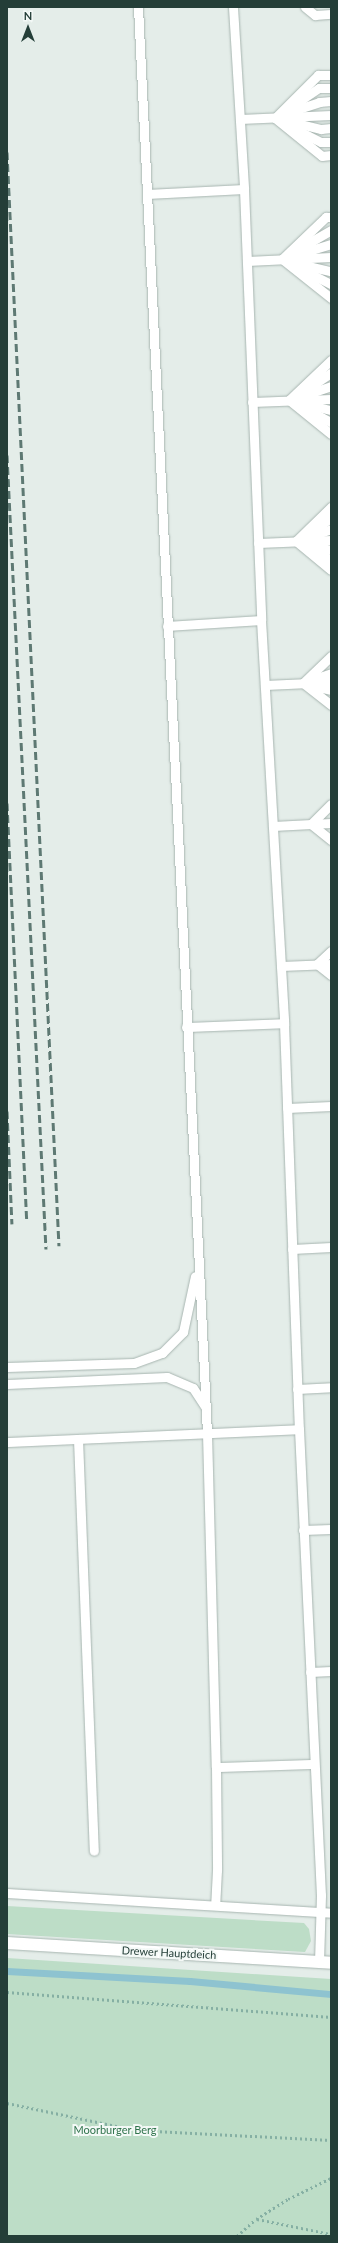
<!DOCTYPE html>
<html>
<head>
<meta charset="utf-8">
<style>
  body { margin:0 }
  #map { position:relative; width:338px; height:2243px; overflow:hidden; background:#e4ede9; font-family:Lato,sans-serif }
  div>[style] { position:absolute }
  .green>* { inset:0; background:#bdddc7 }
  .stream>* { height:7px; margin:-3.5px; padding:0 3.5px; transform-origin:3.5px; border-radius:3.5px; background:#8ec3d0 }
  .path>* { height:2.5px; margin-top:-1.25px; transform-origin:0; background:repeating-linear-gradient(90deg,#85afa3 0 2px,transparent 0 5px) }
  .roads { filter:drop-shadow(0 0 1px #a7b5b0) drop-shadow(0 0 1px #a7b5b0) }
  .service>* { height:9px; margin:-4.5px; padding:0 4.5px; transform-origin:4.5px; border-radius:4.5px; background:#fff }
  .minor>* { height:12px; margin:-6px; padding:0 6px; transform-origin:6px; border-radius:6px; background:#fff }
  .rail>* { height:3px; margin-top:-1.5px; transform-origin:0; background:repeating-linear-gradient(90deg,#5e7973 0 8px,transparent 0 12px) }
  span { translate:-50% -50%; white-space:nowrap; text-align:center; line-height:1.15; -webkit-text-stroke:4px #f4f9f7; paint-order:stroke }
  .street-label { font-size:11px; color:#243e38 }
  .park-label { font-size:11px; color:#2f734c }
  .frame { position:absolute; inset:0; border:8px solid #243e38; pointer-events:none }
  .north { position:absolute; left:8px; top:8px; width:40px; height:40px; -webkit-text-stroke:3px #f4f9f7; paint-order:stroke; rotate:0deg; font-size:11px; font-weight:700; line-height:16px; text-align:center; color:#243e38 }
  .north::after { content:''; display:block; margin:auto; width:14px; height:18px; background:#243e38; clip-path:polygon(50% 0,100% 100%,50% 72%,0 100%) }
</style>
</head>
<body>
<div id="map">
  <div class="green">
    <div style="clip-path:polygon(7px 1906px,304px 1923px,309px 1929px,311px 1941px,305px 1952px,7px 1934px)"></div>
    <div style="clip-path:polygon(7px 1958px,331px 1979px,331px 2236px,7px 2236px)"></div>
  </div>
  <div class="stream">
    <div style="left:7px;top:1971px;width:183px;rotate:3.1deg"></div>
    <div style="left:190px;top:1981px;width:142px;rotate:5.3deg"></div>
  </div>
  <div class="path">
    <div style="left:7px;top:1992px;width:325px;rotate:4.4deg"></div>
    <div style="left:7px;top:2103px;width:131px;rotate:11.9deg"></div>
    <div style="left:135px;top:2130px;width:196px;rotate:2.9deg"></div>
    <div style="left:257px;top:2219px;width:76px;rotate:11.5deg"></div>
    <div style="left:237px;top:2236px;width:25px;rotate:-42deg"></div>
    <div style="left:256px;top:2219px;width:38px;rotate:-32deg"></div>
    <div style="left:288px;top:2199px;width:48px;rotate:-26deg"></div>
  </div>
  <div class="roads">
    <div class="service">
      <div style="left:138px;top:7px;width:1428px;rotate:87.23deg"></div>
      <div style="left:207px;top:1433px;width:334px;rotate:88.5deg"></div>
      <div style="left:216px;top:1767px;width:103px;rotate:89.4deg"></div>
      <div style="left:217px;top:1870px;width:35px;rotate:93deg"></div>
      <div style="left:233px;top:7px;width:182px;rotate:86.5deg"></div>
      <div style="left:244px;top:189px;width:431px;rotate:87.7deg"></div>
      <div style="left:261px;top:620px;width:404px;rotate:86.7deg"></div>
      <div style="left:284px;top:1023px;width:406px;rotate:87.9deg"></div>
      <div style="left:299px;top:1429px;width:467px;rotate:87.3deg"></div>
      <div style="left:321px;top:1895px;width:67px;rotate:91.7deg"></div>
      <div style="left:305px;top:7px;width:13px;rotate:39deg"></div>
      <div style="left:315px;top:15px;width:16px;rotate:-4deg"></div>
      <div style="left:292px;top:106px;width:32px;rotate:-34deg"></div>
      <div style="left:319px;top:88px;width:12px"></div>
      <div style="left:289px;top:112px;width:32px;rotate:-18deg"></div>
      <div style="left:319px;top:102px;width:12px;rotate:-5deg"></div>
      <div style="left:275px;top:118px;width:61px;rotate:-45deg"></div>
      <div style="left:318px;top:75px;width:13px"></div>
      <div style="left:275px;top:118px;width:60px;rotate:39deg"></div>
      <div style="left:322px;top:156px;width:9px;rotate:-6deg"></div>
      <div style="left:240px;top:119px;width:91px;rotate:-2.5deg"></div>
      <div style="left:288px;top:121px;width:34px;rotate:14deg"></div>
      <div style="left:321px;top:129px;width:10px;rotate:-6deg"></div>
      <div style="left:293px;top:128px;width:31px;rotate:27deg"></div>
      <div style="left:321px;top:142px;width:10px"></div>
      <div style="left:147px;top:194px;width:97px;rotate:-3deg"></div>
      <div style="left:300px;top:248px;width:36px;rotate:-30deg"></div>
      <div style="left:295px;top:255px;width:38px;rotate:-17deg"></div>
      <div style="left:282px;top:259px;width:61px;rotate:-43.7deg"></div>
      <div style="left:326px;top:217px;width:5px"></div>
      <div style="left:282px;top:259px;width:63px;rotate:38.5deg"></div>
      <div style="left:247px;top:261px;width:84px;rotate:-2.7deg"></div>
      <div style="left:295px;top:263px;width:37px;rotate:13deg"></div>
      <div style="left:303px;top:270px;width:31px;rotate:27deg"></div>
      <div style="left:307px;top:389px;width:29px;rotate:-34deg"></div>
      <div style="left:302px;top:396px;width:31px;rotate:-19deg"></div>
      <div style="left:289px;top:400px;width:58px;rotate:-43.6deg"></div>
      <div style="left:289px;top:400px;width:54px;rotate:39deg"></div>
      <div style="left:252px;top:402px;width:79px;rotate:-2.2deg"></div>
      <div style="left:302px;top:403px;width:30px;rotate:14deg"></div>
      <div style="left:308px;top:410px;width:26px;rotate:28deg"></div>
      <div style="left:315px;top:529px;width:19px;rotate:-35deg"></div>
      <div style="left:308px;top:537px;width:24px;rotate:-19deg"></div>
      <div style="left:296px;top:541px;width:49px;rotate:-44.2deg"></div>
      <div style="left:296px;top:541px;width:45px;rotate:39.6deg"></div>
      <div style="left:258px;top:543px;width:73px;rotate:-2.4deg"></div>
      <div style="left:309px;top:545px;width:23px;rotate:13deg"></div>
      <div style="left:314px;top:551px;width:19px;rotate:28deg"></div>
      <div style="left:167px;top:626px;width:94px;rotate:-3.7deg"></div>
      <div style="left:314px;top:679px;width:18px;rotate:-19deg"></div>
      <div style="left:303px;top:683px;width:39px;rotate:-44deg"></div>
      <div style="left:303px;top:683px;width:36px;rotate:38deg"></div>
      <div style="left:265px;top:685px;width:66px;rotate:-2.6deg"></div>
      <div style="left:314px;top:686px;width:17px;rotate:13deg"></div>
      <div style="left:311px;top:824px;width:28px;rotate:-45deg"></div>
      <div style="left:311px;top:824px;width:26px;rotate:39deg"></div>
      <div style="left:273px;top:826px;width:58px;rotate:-3deg"></div>
      <div style="left:317px;top:964px;width:19px;rotate:-43deg"></div>
      <div style="left:317px;top:964px;width:18px;rotate:38deg"></div>
      <div style="left:281px;top:966px;width:50px;rotate:-2.3deg"></div>
      <div style="left:186px;top:1027px;width:98px;rotate:-2.3deg"></div>
      <div style="left:287px;top:1108px;width:44px;rotate:-2.6deg"></div>
      <div style="left:292px;top:1249px;width:39px;rotate:-3deg"></div>
      <div style="left:7px;top:1367px;width:127px;rotate:-1.8deg"></div>
      <div style="left:134px;top:1363px;width:30px;rotate:-20deg"></div>
      <div style="left:162px;top:1353px;width:30px;rotate:-45deg"></div>
      <div style="left:183px;top:1332px;width:57px;rotate:-77.9deg"></div>
      <div style="left:7px;top:1384px;width:160px;rotate:-2.5deg"></div>
      <div style="left:167px;top:1377px;width:28px;rotate:23deg"></div>
      <div style="left:193px;top:1388px;width:24px;rotate:57deg"></div>
      <div style="left:297px;top:1389px;width:34px;rotate:-3deg"></div>
      <div style="left:78px;top:1439px;width:412px;rotate:87.8deg"></div>
      <div style="left:7px;top:1442px;width:292px;rotate:-2.5deg"></div>
      <div style="left:303px;top:1530px;width:28px;rotate:-2deg"></div>
      <div style="left:310px;top:1672px;width:21px;rotate:-3deg"></div>
      <div style="left:216px;top:1767px;width:98px;rotate:-1.8deg"></div>
      <div style="left:7px;top:1893px;width:325px;rotate:3.5deg"></div>
    </div>
    <div class="minor">
      <div style="left:7px;top:1943px;width:325px;rotate:3.5deg"></div>
    </div>
  </div>
  <div class="rail">
    <div style="left:7px;top:152px;width:1095px;rotate:87.28deg"></div>
    <div style="left:7px;top:455px;width:795px;rotate:87.19deg"></div>
    <div style="left:7px;top:803px;width:420px;rotate:87.3deg"></div>
    <div style="left:7px;top:1111px;width:113px;rotate:87.5deg"></div>
  </div>
  <div class="street-label">
    <span style="left:169px;top:1953px;rotate:3deg">Drewer Hauptdeich</span>
  </div>
  <div class="park-label">
    <span style="left:115px;top:2130px">Moorburger Berg</span>
  </div>
  <div class="frame"></div>
  <div class="north">N</div>
</div>
</body>
</html>
